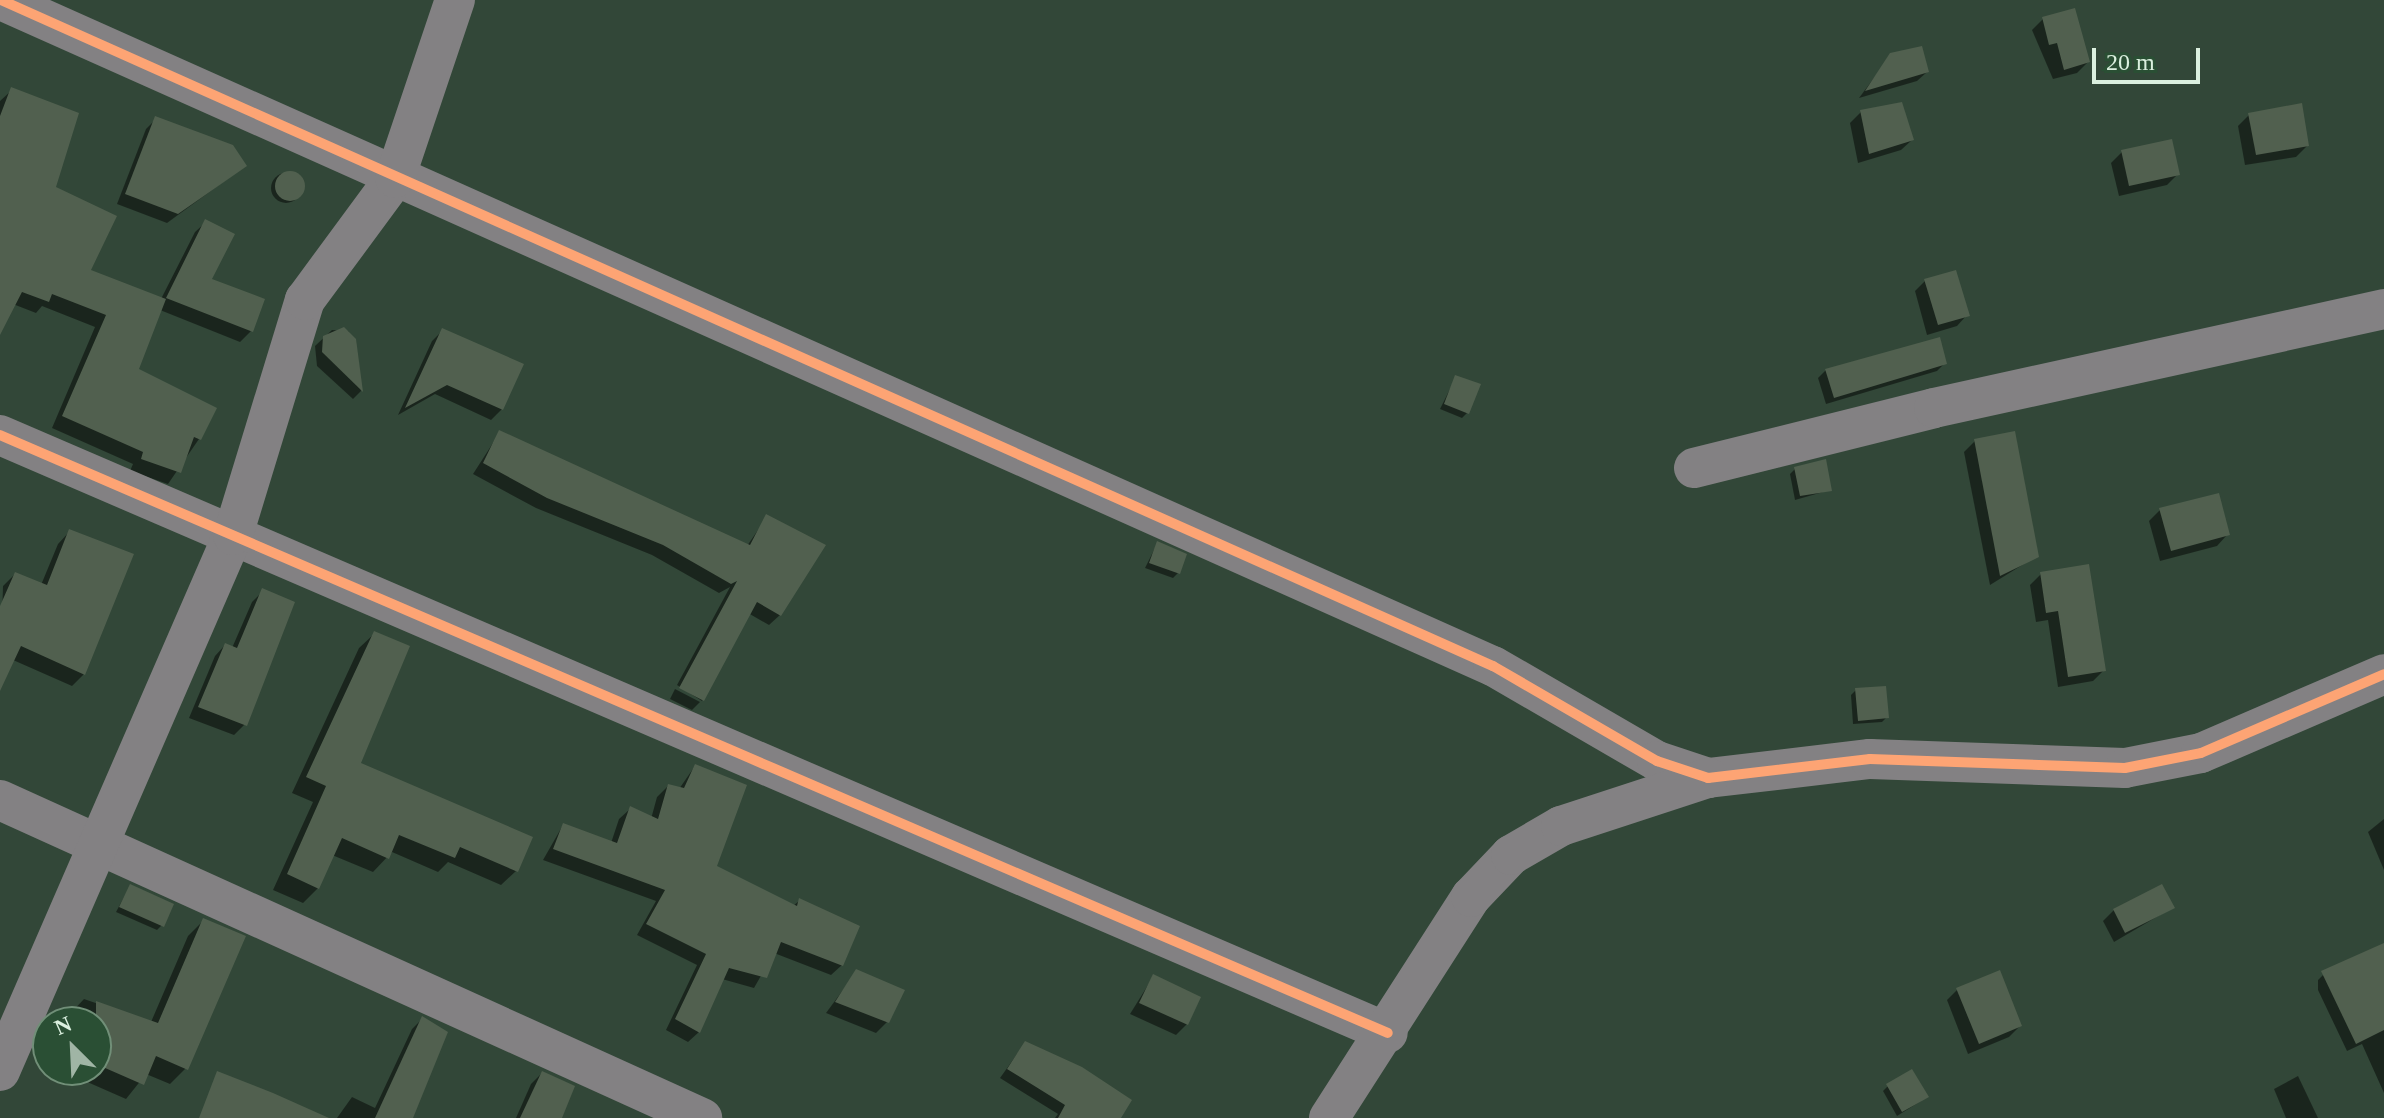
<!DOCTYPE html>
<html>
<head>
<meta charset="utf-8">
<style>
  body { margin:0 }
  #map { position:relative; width:2384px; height:1118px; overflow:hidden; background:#324738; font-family:"Times New Roman",serif }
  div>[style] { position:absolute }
  .shadow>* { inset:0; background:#0007 }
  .round { border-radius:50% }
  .building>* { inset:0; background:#51604f }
  .minor>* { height:40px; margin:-20px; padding:0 20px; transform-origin:20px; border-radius:20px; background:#838183 }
  .cycleway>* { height:10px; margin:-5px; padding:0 5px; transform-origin:5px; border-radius:5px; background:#fda474 }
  span { translate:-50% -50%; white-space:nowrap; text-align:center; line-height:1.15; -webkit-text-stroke:7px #2a4f34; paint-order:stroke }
  .north { position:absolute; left:32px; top:1006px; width:80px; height:80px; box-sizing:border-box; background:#2a4f34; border:2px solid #718f78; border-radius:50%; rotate:336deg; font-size:22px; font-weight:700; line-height:32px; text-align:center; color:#dbf0df }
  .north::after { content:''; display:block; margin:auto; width:28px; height:36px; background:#a0b5a5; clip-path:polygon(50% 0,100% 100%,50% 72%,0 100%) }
  .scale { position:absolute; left:2092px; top:48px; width:108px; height:36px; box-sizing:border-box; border:4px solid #dbf0df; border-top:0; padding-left:10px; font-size:24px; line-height:28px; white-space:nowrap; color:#dbf0df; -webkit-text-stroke:6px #2a4f34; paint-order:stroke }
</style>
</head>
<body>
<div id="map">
  <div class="shadow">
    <div style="clip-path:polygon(2043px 19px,2088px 62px,2077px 73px,2053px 79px,2032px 30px)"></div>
    <div style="clip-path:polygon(1891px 55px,1927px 72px,1917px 81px,1859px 98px)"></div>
    <div style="clip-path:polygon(12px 90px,88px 271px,161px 299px,195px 232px,206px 222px,210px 280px,251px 331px,240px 342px,160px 310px,137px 370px,199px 439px,168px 484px,130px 471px,133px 464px,52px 428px,95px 327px,42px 306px,36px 313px,0 299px,0 101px)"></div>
    <div style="clip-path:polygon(1861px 112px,1912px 140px,1901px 150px,1858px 163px,1850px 123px)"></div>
    <div style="clip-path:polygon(2249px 115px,2307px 146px,2296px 157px,2245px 165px,2238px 126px)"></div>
    <div style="clip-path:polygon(156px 119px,245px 166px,167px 223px,117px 204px,146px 129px)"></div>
    <div style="clip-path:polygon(2122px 152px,2178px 174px,2167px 185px,2119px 196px,2111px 163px)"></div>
    <div class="round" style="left:271px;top:173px;width:30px;height:30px"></div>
    <div style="clip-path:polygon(1925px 281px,1967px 315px,1957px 326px,1927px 335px,1915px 291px)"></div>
    <div style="clip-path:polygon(332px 330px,348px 331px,354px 340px,361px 391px,353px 399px,317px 366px,315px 346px)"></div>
    <div style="clip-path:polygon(443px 330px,502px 409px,491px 420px,435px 394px,398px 415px,432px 341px)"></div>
    <div style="clip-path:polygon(1945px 363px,1937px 371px,1826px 404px,1818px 378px,1826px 370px)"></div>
    <div style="clip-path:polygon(1456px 377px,1467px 413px,1462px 418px,1440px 409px)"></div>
    <div style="clip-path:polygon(500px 432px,747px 546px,767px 517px,780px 615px,769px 625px,748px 613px,702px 701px,677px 685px,730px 587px,719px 593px,652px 555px,536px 508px,473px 474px)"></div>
    <div style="clip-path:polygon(1975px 441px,2037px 556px,1990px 585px,1964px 452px)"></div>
    <div style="clip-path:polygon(1795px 469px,1830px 490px,1795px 500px,1790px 474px)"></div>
    <div style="clip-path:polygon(2160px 510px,2227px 535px,2217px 546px,2160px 561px,2149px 521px)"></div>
    <div style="clip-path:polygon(70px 531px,84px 674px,72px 686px,13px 660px,0 686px,3px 586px,15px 574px,41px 585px,58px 544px)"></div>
    <div style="clip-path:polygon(1157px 544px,1178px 573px,1173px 578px,1145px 568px)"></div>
    <div style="clip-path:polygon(2041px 574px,2104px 670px,2093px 681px,2058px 687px,2048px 620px,2036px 622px,2030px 585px)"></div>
    <div style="clip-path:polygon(263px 591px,245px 724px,234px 735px,189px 718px,215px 656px,225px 645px,232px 648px,252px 602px)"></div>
    <div style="clip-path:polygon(374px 634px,359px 764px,516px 871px,501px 885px,448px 862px,438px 872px,392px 852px,373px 872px,332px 855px,318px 888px,303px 903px,273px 890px,313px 802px,292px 793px,359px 648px)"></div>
    <div style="clip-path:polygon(675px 689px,700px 702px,692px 710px,670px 699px)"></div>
    <div style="clip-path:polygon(1856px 690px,1887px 717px,1882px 722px,1853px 724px,1851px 695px)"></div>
    <div style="clip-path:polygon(695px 766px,714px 867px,793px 906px,799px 901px,842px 965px,831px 975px,774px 953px,754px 988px,722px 979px,699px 1032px,688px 1042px,666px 1030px,697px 965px,637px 935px,656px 901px,543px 860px,563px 825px,611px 843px,619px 819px,630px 809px,651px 819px,657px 797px,668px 786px,679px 789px)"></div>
    <div style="clip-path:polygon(2384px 819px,2384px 870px,2368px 832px)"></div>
    <div style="clip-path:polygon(130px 886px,162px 925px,157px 930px,116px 912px)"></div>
    <div style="clip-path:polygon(2172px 908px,2114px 942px,2103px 921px,2114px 910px)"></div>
    <div style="clip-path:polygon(204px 920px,186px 1068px,170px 1084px,146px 1074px,126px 1099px,85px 1081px,88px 1070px,96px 1070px,96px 1022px,65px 1022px,69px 1015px,84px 999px,151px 1022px,188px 936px)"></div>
    <div style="clip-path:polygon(2384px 944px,2384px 1093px,2362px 1044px,2347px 1051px,2318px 990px,2318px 980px,2327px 971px)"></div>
    <div style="clip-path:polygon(857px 971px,887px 1022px,876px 1033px,826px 1013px)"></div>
    <div style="clip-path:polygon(1153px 977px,1187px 1024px,1176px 1035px,1130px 1014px)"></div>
    <div style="clip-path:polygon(1957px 990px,2020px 1026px,2009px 1037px,1968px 1054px,1947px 1000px)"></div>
    <div style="clip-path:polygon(422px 1019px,412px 1118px,337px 1118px,352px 1097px,375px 1108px,412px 1029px)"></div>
    <div style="clip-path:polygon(1025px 1043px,1119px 1118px,1055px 1118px,1058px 1114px,1000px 1078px)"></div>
    <div style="clip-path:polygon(542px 1073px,560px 1118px,516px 1118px,531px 1084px)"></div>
    <div style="clip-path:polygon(2298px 1076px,2318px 1118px,2286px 1118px,2274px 1089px)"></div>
    <div style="clip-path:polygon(1888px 1086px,1921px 1101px,1897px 1116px,1883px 1091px)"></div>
  </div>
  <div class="building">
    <div style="clip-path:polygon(2075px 8px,2090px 62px,2064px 70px,2057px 43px,2049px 45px,2042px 17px)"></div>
    <div style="clip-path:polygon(1922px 46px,1929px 72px,1865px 91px,1890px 53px)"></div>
    <div style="clip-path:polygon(11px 87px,79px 113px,56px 187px,117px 216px,91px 270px,166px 299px,139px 369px,217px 408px,201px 440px,194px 437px,181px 473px,141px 459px,143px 452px,62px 416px,106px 315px,52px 294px,49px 302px,22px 292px,0 335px,0 116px)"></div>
    <div style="clip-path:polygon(1902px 102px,1914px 140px,1869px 154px,1860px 110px)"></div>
    <div style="clip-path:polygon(2302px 103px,2309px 146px,2256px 155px,2248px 113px)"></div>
    <div style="clip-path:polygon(155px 116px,233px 145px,247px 166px,178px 214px,125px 194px)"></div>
    <div style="clip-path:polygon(2172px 139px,2180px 175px,2129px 186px,2121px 150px)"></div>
    <div class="round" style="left:275px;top:171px;width:30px;height:30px"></div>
    <div style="clip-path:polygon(205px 219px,235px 234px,212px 279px,265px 299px,253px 332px,166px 298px)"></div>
    <div style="clip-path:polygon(1956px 270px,1970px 316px,1938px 325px,1924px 279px)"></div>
    <div style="clip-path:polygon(344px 327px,356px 339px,363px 392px,322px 352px,323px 336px)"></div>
    <div style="clip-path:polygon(442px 328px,524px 364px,503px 410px,447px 385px,405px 408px)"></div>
    <div style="clip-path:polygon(1940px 337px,1947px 364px,1834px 398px,1825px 369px)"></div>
    <div style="clip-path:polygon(1455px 375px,1481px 384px,1469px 414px,1444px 404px)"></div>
    <div style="clip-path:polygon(499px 430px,750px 545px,766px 514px,826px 545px,781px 616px,757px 602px,704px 701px,679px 688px,737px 581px,731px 584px,663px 545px,547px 498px,483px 463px)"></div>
    <div style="clip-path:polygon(2015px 431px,2039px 557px,2000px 576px,1974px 439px)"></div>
    <div style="clip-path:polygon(1826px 459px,1832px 491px,1800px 496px,1794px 467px)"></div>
    <div style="clip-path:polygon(2219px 493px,2230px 535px,2171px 551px,2159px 508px)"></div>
    <div style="clip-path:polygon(69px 529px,134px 554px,85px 675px,21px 646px,0 691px,0 606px,15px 572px,47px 585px)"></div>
    <div style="clip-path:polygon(1157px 541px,1187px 554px,1180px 574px,1149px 563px)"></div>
    <div style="clip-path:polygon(2089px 564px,2106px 671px,2068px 677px,2058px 611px,2046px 613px,2040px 572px)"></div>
    <div style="clip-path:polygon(262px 588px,295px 602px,247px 726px,198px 707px,225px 643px,237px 648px)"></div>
    <div style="clip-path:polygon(374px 631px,410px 646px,361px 763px,533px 837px,518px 872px,460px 847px,455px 858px,399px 835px,389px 859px,342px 838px,319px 889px,287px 874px,326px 786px,306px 777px)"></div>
    <div style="clip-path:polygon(1886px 686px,1889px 718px,1858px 721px,1855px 688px)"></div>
    <div style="clip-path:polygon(695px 764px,747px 785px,717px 866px,797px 906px,799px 898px,860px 926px,843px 966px,781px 942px,767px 978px,729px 968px,700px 1033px,675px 1019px,706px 954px,646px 924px,665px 890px,553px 849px,563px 823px,617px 843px,630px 806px,658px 819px,668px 784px,684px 788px)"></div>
    <div style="clip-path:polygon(130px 884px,174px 904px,164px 927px,119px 907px)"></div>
    <div style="clip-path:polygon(2162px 884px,2175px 908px,2125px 933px,2113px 909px)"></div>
    <div style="clip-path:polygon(203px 918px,246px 936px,188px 1070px,156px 1056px,144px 1085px,96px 1064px,96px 1001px,158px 1023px)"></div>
    <div style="clip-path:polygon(2384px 943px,2384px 1030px,2356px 1044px,2321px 971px)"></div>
    <div style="clip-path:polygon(856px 969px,905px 990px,889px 1023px,835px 1002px)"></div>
    <div style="clip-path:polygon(2000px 970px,2022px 1026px,1979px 1044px,1956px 988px)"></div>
    <div style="clip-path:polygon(1153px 974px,1201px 997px,1188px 1025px,1139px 1003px)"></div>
    <div style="clip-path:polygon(422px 1016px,448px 1032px,413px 1118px,375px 1118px)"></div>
    <div style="clip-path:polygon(1025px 1041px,1082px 1067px,1132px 1100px,1121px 1118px,1058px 1118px,1065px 1105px,1007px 1069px)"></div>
    <div style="clip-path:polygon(1912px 1069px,1929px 1097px,1902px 1112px,1886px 1084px)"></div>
    <div style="clip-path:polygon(217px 1071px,273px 1093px,329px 1118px,199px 1118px)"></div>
    <div style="clip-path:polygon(542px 1071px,575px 1086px,562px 1118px,520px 1118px)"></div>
  </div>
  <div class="minor">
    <div style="left:1px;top:0;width:1634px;rotate:24.06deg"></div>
    <div style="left:1493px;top:666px;width:190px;rotate:30.1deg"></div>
    <div style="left:1657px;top:761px;width:54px;rotate:18.4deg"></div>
    <div style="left:1708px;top:778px;width:163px;rotate:-6.7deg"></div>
    <div style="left:1870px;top:759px;width:255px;rotate:2deg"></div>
    <div style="left:2125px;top:768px;width:77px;rotate:-11.2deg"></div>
    <div style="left:2201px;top:753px;width:199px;rotate:-23.3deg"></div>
    <div style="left:0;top:435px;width:1511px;rotate:23.31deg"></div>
    <div style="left:1694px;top:468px;width:247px;rotate:-14deg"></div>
    <div style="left:1934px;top:408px;width:461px;rotate:-12.4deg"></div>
    <div style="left:0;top:800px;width:771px;rotate:24.37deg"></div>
    <div style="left:0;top:1071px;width:584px;rotate:-66.51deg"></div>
    <div style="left:233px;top:535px;width:246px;rotate:-73deg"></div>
    <div style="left:305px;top:300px;width:152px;rotate:-53.6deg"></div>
    <div style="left:395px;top:178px;width:188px;rotate:-71.4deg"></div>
    <div style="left:1329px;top:1118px;width:263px;rotate:-57.3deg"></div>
    <div style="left:1471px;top:897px;width:58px;rotate:-46.4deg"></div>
    <div style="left:1511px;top:855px;width:58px;rotate:-30.1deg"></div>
    <div style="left:1561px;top:826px;width:155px;rotate:-18.1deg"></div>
  </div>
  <div class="cycleway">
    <div style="left:1px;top:0;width:1634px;rotate:24.06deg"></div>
    <div style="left:1493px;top:666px;width:190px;rotate:30.1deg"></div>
    <div style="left:1657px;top:761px;width:54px;rotate:18.4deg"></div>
    <div style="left:1708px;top:778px;width:163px;rotate:-6.7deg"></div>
    <div style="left:1870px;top:759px;width:255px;rotate:2deg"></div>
    <div style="left:2125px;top:768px;width:77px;rotate:-11.2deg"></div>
    <div style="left:2201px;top:753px;width:199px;rotate:-23.3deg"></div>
    <div style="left:0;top:435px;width:1511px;rotate:23.31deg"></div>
  </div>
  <div class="north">N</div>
  <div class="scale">20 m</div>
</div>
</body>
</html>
